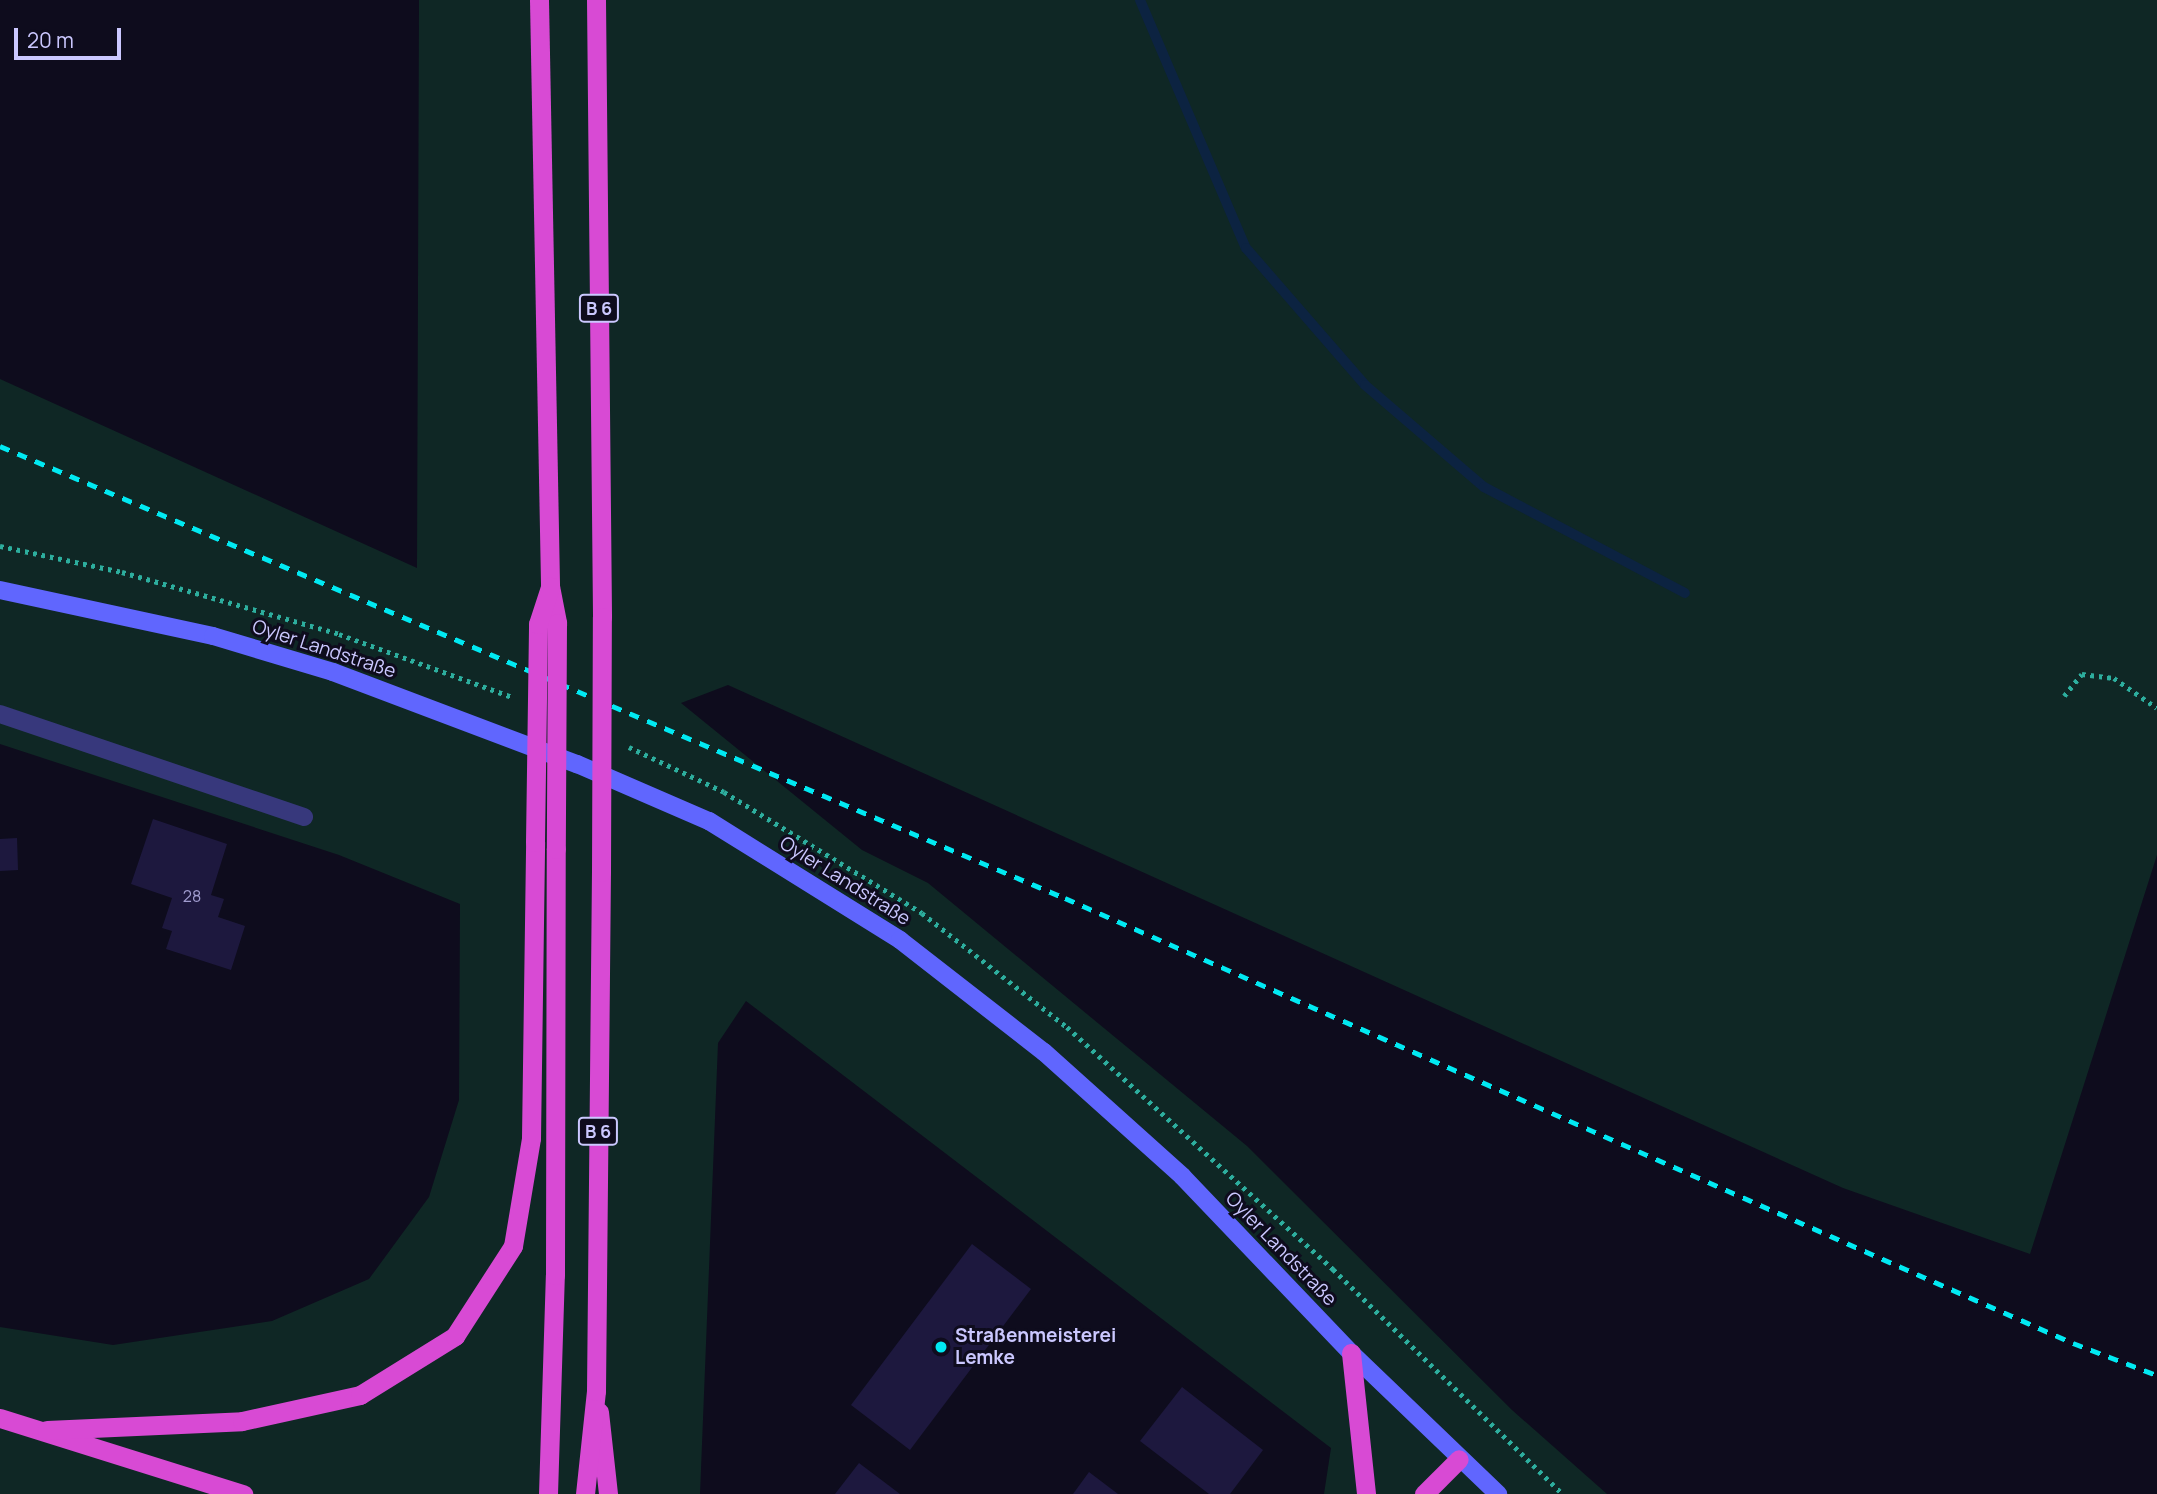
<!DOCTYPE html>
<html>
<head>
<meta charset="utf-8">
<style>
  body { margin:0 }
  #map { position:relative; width:2157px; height:1494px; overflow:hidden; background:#0e0c1d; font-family:Manrope,sans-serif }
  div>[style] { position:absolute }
  .green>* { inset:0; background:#0f2725 }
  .stream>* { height:10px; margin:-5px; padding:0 5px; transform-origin:5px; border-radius:5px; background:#0c2341 }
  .building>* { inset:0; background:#1d183e }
  .path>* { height:4.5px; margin-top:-2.25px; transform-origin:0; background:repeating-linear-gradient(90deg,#2dae9e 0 3.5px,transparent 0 8.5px) }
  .minor>* { height:18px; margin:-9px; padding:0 9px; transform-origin:9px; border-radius:9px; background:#37387c }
  .secondary>* { height:18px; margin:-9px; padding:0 9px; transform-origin:9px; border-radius:9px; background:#6066fe }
  .trunk>* { height:19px; margin:-9.5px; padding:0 9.5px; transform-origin:9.5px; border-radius:9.5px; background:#d84ad4 }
  .rail>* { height:5px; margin-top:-2.5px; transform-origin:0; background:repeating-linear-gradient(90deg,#01e9f2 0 10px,transparent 0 19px) }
  .trunk-bridge>* { height:19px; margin:-9.5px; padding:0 9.5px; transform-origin:9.5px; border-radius:9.5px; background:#d84ad4 }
  .dots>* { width:19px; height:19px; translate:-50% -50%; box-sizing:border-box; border:4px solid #0e0c1d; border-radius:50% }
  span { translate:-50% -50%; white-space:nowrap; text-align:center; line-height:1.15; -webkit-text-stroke:6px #0e0c1d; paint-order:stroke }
  .number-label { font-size:16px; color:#a09ccf }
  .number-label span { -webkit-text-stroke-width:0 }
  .shield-label span { padding:2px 5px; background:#0e0c1d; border:2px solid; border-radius:5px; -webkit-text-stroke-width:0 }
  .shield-label { font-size:18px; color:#cbc8ff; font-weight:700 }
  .street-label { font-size:19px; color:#cbc8ff }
  .poi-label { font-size:19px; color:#cbc8ff; font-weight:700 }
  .left { translate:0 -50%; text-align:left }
  .scale { position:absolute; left:14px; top:28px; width:107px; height:32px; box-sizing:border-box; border:4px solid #cbc8ff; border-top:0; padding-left:9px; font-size:21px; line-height:24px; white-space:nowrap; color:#cbc8ff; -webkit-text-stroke:5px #0e0c1d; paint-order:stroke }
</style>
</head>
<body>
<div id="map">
  <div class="green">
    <div style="clip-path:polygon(419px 0,2157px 0,2157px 855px,2030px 1254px,1843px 1188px,728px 685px,681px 703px,862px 850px,928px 883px,1247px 1146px,1512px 1410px,1607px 1494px,1324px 1494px,1331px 1448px,746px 1001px,718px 1043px,700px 1494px,0 1494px,0 1327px,113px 1345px,272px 1321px,369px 1279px,429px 1197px,459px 1100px,460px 904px,339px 855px,0 744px,0 379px,417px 568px)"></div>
  </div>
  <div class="stream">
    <div style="left:1140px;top:0;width:270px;rotate:66.9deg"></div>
    <div style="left:1246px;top:248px;width:181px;rotate:49deg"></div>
    <div style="left:1365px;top:385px;width:157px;rotate:40.6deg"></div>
    <div style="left:1484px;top:487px;width:227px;rotate:27.8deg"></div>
  </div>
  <div class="building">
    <div style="clip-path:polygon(153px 819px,227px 844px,211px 895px,224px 899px,218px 917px,245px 926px,231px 970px,166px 949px,172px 931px,162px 928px,172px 898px,131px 884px)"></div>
    <div style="clip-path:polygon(17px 838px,18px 870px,0 871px,0 839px)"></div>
    <div style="clip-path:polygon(972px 1244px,1031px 1289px,910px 1450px,851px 1405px)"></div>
    <div style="clip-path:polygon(1182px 1387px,1263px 1450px,1230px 1494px,1209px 1494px,1140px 1441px)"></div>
    <div style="clip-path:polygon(859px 1463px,900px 1494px,835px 1494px)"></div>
    <div style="clip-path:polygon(1089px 1472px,1118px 1494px,1073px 1494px)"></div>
  </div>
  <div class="path">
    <div style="left:0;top:546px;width:125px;rotate:12deg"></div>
    <div style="left:122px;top:572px;width:226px;rotate:15.9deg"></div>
    <div style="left:339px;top:634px;width:184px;rotate:20deg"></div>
    <div style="left:2064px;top:696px;width:28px;rotate:-51deg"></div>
    <div style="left:2082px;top:674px;width:32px;rotate:7deg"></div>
    <div style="left:2114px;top:678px;width:52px;rotate:34.9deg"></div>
    <div style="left:629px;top:747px;width:105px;rotate:25.3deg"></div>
    <div style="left:724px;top:792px;width:232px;rotate:31.4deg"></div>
    <div style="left:922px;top:913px;width:184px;rotate:38.2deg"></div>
    <div style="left:1067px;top:1027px;width:360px;rotate:42.3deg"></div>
    <div style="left:1333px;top:1269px;width:322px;rotate:44.4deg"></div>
  </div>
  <div class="minor">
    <div style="left:0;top:714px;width:321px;rotate:18.7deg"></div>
  </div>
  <div class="secondary">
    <div style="left:0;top:590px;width:218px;rotate:12.2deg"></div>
    <div style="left:213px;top:636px;width:125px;rotate:16.7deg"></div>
    <div style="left:333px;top:672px;width:261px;rotate:20.7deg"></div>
    <div style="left:577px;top:764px;width:144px;rotate:23.4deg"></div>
    <div style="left:709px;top:821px;width:225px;rotate:31.9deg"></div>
    <div style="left:900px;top:940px;width:182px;rotate:37.9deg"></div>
    <div style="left:1044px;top:1052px;width:186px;rotate:41.9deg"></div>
    <div style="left:1182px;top:1176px;width:245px;rotate:46.3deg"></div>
    <div style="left:1351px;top:1353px;width:204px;rotate:43.8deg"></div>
  </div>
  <div class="trunk">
    <div style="left:539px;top:0;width:586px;rotate:88.92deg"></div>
    <div style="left:596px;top:0;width:617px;rotate:89.44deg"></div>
    <div style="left:1351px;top:1353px;width:142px;rotate:83.9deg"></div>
    <div style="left:599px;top:1412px;width:82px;rotate:83.7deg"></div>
    <div style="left:0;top:1418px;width:255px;rotate:17.4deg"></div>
    <div style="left:47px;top:1430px;width:195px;rotate:-2.6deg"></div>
    <div style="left:242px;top:1421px;width:121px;rotate:-12.4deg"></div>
    <div style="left:360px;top:1395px;width:112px;rotate:-31.8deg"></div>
    <div style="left:455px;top:1336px;width:107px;rotate:-57.2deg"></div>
    <div style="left:513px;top:1246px;width:109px;rotate:-80.5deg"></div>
    <div style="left:531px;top:1138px;width:296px;rotate:-89.2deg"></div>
    <div style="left:548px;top:1494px;width:219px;rotate:-88.2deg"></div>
    <div style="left:555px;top:1275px;width:426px;rotate:-89.9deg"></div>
    <div style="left:585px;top:1494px;width:104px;rotate:-83.9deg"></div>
    <div style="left:596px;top:1391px;width:519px;rotate:-89.45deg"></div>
    <div style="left:1424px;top:1494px;width:49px;rotate:-45deg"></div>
  </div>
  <div class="rail">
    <div style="left:0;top:446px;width:1157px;rotate:23deg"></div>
    <div style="left:1065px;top:898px;width:1102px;rotate:23.82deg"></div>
    <div style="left:2073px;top:1343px;width:90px;rotate:20.9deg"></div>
  </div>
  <div class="trunk-bridge">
    <div style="left:550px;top:586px;width:38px;rotate:79deg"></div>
    <div style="left:557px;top:623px;width:226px;rotate:90.3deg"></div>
    <div style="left:535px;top:842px;width:218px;rotate:-89.2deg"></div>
    <div style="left:538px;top:624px;width:39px;rotate:-72deg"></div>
    <div style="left:601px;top:872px;width:255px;rotate:-89.8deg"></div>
  </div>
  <div class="dots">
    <div style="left:941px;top:1347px;background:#01e9f2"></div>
  </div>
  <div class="number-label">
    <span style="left:192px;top:896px">28</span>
  </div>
  <div class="shield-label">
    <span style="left:599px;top:308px">B 6</span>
    <span style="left:598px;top:1131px">B 6</span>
  </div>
  <div class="street-label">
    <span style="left:324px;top:649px;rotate:18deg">Oyler Landstraße</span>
    <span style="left:845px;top:881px;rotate:32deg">Oyler Landstraße</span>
    <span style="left:1281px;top:1249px;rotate:46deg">Oyler Landstraße</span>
  </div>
  <div class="poi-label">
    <span class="left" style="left:955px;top:1347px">Straßenmeisterei<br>Lemke</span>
  </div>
  <div class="scale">20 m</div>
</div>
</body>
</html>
